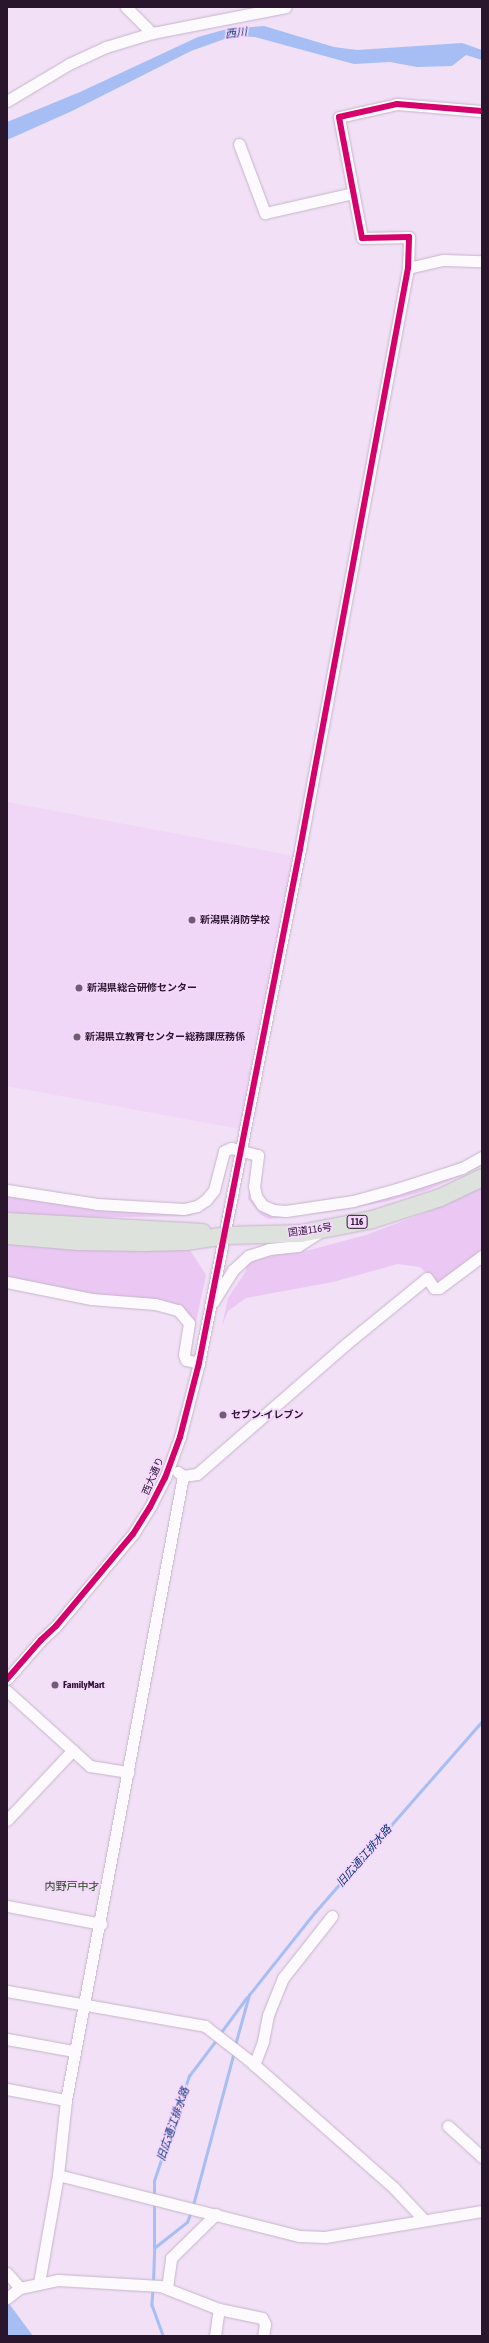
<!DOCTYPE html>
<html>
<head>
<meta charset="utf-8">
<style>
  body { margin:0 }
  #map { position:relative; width:489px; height:2343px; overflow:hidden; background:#f1e0f6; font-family:"Asap Condensed","Noto Sans JP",sans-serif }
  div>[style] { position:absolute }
  .built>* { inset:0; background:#f0d6f7 }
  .green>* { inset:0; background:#eac8f3 }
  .water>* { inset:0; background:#a6bef3 }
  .stream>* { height:2.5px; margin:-1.25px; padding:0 1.25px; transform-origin:1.25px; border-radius:1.25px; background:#a6bef3 }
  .roads { filter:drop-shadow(0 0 1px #c5b4c9) drop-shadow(0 0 1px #c5b4c9) }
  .minor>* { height:11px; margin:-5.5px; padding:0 5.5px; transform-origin:5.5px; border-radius:5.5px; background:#fdfafe }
  .highway>* { height:17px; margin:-8.5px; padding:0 8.5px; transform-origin:8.5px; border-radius:8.5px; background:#dde3dc }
  .cycleway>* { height:6px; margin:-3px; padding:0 3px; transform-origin:3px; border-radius:3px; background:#d6006c }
  .dots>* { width:11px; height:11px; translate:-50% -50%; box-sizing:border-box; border:2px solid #f6d8fe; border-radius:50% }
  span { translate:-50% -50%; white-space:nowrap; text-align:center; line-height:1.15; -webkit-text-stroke:3.5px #f6d8fe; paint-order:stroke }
  .shield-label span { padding:1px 3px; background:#f6d8fe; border:1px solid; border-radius:3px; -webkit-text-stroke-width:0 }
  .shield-label { font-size:9px; color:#29162d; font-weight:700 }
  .poi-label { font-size:10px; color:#29162d; font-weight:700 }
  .left { translate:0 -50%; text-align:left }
  .street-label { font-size:10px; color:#29162d }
  .water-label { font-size:11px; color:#033278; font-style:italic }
  .neighbourhood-label { font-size:11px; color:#1b490f }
  .frame { position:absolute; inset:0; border:8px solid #29162d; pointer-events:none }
</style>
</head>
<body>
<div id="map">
  <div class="built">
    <div style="clip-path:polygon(7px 802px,294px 856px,240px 1129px,7px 1086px)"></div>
  </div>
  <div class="green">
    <div style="clip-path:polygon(482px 1159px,482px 1166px,425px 1191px,384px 1202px,337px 1211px,269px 1219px,261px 1215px,248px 1199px,250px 1185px,259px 1204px,312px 1211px)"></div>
    <div style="clip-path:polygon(226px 1166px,225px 1176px,211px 1204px,190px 1216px,67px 1218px,7px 1214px,7px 1197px,11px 1193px,203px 1207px)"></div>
    <div style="clip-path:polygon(482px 1187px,482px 1250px,438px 1284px,420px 1267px,398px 1264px,333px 1282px,246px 1298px,228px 1311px,222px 1326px,228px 1298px,246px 1271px,247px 1264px,267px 1255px,310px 1250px,366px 1235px,427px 1212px)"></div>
    <div style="clip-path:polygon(7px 1241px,190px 1250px,206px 1275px,193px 1336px,192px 1319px,176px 1304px,162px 1300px,83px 1293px,7px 1278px)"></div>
  </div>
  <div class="water">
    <div style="clip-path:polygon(264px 26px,334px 47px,357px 50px,462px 43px,482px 50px,482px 60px,466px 55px,452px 66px,417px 67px,390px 62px,354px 64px,255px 37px,233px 36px,191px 51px,72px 111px,7px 140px,7px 122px,80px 92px,198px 37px,227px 29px)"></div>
    <div style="clip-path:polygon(7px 2301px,33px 2336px,7px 2336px)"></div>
  </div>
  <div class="stream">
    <div style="left:219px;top:2035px;width:47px;rotate:-53.6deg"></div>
    <div style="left:235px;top:2045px;width:52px;rotate:-74.4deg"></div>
    <div style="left:249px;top:1995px;width:106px;rotate:-51.5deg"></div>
    <div style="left:315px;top:1912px;width:254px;rotate:-48.8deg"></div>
    <div style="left:154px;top:2197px;width:16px;rotate:-90deg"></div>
    <div style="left:154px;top:2181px;width:111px;rotate:-71.6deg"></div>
    <div style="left:189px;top:2076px;width:46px;rotate:-52.9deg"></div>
    <div style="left:193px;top:2205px;width:158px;rotate:-75deg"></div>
    <div style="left:154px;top:2248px;width:46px;rotate:-90deg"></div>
    <div style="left:153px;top:2282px;width:34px;rotate:-88deg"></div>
    <div style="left:154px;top:2248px;width:42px;rotate:-38.2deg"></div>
    <div style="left:187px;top:2222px;width:11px;rotate:-68deg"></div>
    <div style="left:153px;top:2289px;width:16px;rotate:94deg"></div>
    <div style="left:152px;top:2305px;width:33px;rotate:70deg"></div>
  </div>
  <div class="roads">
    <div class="minor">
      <div style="left:126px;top:7px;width:37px;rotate:45deg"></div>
      <div style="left:7px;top:101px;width:72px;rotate:-30.8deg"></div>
      <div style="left:69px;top:64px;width:41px;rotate:-24.7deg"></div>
      <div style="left:106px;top:47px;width:48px;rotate:-16.9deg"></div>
      <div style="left:152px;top:33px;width:136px;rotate:-11deg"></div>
      <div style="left:239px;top:144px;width:74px;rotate:69.4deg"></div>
      <div style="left:265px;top:213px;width:90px;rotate:-12.8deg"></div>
      <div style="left:408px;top:268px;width:37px;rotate:-13deg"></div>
      <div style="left:444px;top:260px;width:38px;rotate:2deg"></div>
      <div style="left:7px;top:1190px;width:91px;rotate:8.8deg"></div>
      <div style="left:97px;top:1204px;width:87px;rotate:3.3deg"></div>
      <div style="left:184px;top:1209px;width:13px;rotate:-13deg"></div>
      <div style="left:197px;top:1206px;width:11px;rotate:-34deg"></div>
      <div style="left:206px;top:1200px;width:13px;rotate:-51deg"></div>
      <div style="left:214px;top:1190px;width:40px;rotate:-75.6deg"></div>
      <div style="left:224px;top:1151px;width:8px;rotate:-23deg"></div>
      <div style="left:231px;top:1148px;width:28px;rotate:15deg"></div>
      <div style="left:258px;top:1155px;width:31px;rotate:97deg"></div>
      <div style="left:254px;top:1186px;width:10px;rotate:79deg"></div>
      <div style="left:256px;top:1196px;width:11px;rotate:56deg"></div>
      <div style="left:262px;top:1205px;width:12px;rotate:24deg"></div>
      <div style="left:273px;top:1210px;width:13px;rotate:4deg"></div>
      <div style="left:286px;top:1211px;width:68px;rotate:-8.5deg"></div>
      <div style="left:353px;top:1201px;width:46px;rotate:-15.3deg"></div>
      <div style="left:397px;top:1189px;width:68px;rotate:-17.9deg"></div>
      <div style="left:462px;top:1168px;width:23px;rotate:-29deg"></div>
      <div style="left:7px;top:1282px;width:86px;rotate:11.4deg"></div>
      <div style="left:91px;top:1299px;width:64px;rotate:4.5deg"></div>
      <div style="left:155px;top:1304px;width:24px;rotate:15deg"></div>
      <div style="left:178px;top:1310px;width:17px;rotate:50deg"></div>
      <div style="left:189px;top:1323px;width:32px;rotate:99deg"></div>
      <div style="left:184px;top:1355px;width:5px;rotate:68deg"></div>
      <div style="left:186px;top:1360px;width:13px;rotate:13deg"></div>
      <div style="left:213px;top:1302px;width:38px;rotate:-58deg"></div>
      <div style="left:233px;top:1270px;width:21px;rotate:-43deg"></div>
      <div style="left:248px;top:1256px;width:22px;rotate:-18deg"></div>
      <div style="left:269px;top:1249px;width:29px;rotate:-6deg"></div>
      <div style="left:298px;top:1246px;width:27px;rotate:-33deg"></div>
      <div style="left:178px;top:1472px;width:6px;rotate:39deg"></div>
      <div style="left:183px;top:1476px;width:14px;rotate:-8deg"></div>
      <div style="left:197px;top:1474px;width:198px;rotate:-41.1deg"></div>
      <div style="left:346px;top:1344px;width:104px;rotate:-39.2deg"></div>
      <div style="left:427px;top:1278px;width:12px;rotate:55deg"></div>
      <div style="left:434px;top:1288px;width:5px"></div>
      <div style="left:439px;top:1288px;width:54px;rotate:-36.7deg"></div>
      <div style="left:7px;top:1679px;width:52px;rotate:-48.9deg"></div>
      <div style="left:41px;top:1640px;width:21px;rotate:-43deg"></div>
      <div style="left:56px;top:1626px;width:120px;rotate:-50.1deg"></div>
      <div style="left:133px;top:1534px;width:32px;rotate:-58deg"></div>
      <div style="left:150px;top:1507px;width:33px;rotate:-63deg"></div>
      <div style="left:165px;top:1478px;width:44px;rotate:-69.9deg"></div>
      <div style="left:180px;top:1437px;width:76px;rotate:-75.6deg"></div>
      <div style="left:199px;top:1363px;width:524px;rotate:-78.88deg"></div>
      <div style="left:300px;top:849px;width:591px;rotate:-79.47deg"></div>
      <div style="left:408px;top:268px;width:31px;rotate:-88deg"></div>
      <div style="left:409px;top:237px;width:47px;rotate:178.8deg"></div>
      <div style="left:362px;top:238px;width:123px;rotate:-100.8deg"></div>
      <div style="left:339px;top:117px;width:59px;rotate:-12.6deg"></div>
      <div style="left:397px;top:104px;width:85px;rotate:4.7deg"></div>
      <div style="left:7px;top:1691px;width:112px;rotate:42.1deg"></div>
      <div style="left:90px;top:1766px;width:39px;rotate:9deg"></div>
      <div style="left:7px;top:1820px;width:96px;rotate:-46.7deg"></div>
      <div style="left:7px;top:1906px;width:96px;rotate:10.8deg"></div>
      <div style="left:7px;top:1991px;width:201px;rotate:10deg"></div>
      <div style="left:205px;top:2026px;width:57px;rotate:37.9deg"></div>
      <div style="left:250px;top:2061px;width:192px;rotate:41.4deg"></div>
      <div style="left:394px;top:2188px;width:44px;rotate:46.8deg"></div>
      <div style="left:7px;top:2039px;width:68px;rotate:10.2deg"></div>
      <div style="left:254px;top:2065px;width:26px;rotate:-69deg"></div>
      <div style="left:263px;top:2041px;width:26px;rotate:-79deg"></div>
      <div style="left:268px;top:2015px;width:40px;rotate:-68deg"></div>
      <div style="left:283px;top:1978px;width:79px;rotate:-51.7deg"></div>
      <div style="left:7px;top:2089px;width:60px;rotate:10.6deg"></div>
      <div style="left:448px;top:2126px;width:46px;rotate:42.4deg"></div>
      <div style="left:58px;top:2175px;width:249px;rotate:14.2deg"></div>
      <div style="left:299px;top:2236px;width:26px;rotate:2deg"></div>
      <div style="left:325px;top:2237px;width:159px;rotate:-9.4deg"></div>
      <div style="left:7px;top:2273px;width:20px;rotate:49deg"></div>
      <div style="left:39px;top:2283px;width:110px;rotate:-80deg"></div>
      <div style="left:58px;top:2175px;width:75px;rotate:-83.9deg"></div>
      <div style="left:66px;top:2100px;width:635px;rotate:-79.38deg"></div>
      <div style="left:167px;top:2288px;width:30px;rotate:-82deg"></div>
      <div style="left:171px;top:2258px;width:63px;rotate:-44.4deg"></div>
      <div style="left:7px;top:2298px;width:16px;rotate:-38deg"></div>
      <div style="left:20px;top:2288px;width:39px;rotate:-12deg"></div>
      <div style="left:58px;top:2280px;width:102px;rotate:3.4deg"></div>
      <div style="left:160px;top:2286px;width:63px;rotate:21.3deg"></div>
      <div style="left:219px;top:2309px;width:44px;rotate:11.8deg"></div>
      <div style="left:262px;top:2318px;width:7px;rotate:63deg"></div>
      <div style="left:265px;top:2324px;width:12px;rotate:99deg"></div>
      <div style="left:215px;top:2336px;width:27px;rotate:-82deg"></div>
    </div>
    <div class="highway">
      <div style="left:7px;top:1221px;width:195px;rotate:3.2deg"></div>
      <div style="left:7px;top:1235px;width:71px;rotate:4.8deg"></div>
      <div style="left:78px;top:1241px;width:65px;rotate:0.9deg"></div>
      <div style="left:143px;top:1242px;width:42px;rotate:-1.4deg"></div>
      <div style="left:185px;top:1241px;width:41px;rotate:-8.3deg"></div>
      <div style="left:226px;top:1235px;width:74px;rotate:-1.5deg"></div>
      <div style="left:300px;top:1233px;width:73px;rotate:-11deg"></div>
      <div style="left:372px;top:1219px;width:71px;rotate:-17.9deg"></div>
      <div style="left:440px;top:1197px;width:47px;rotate:-25.5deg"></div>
    </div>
  </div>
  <div class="cycleway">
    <div style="left:7px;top:1679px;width:52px;rotate:-48.9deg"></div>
    <div style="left:41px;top:1640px;width:21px;rotate:-43deg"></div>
    <div style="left:56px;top:1626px;width:120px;rotate:-50.1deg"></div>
    <div style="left:133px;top:1534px;width:32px;rotate:-58deg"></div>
    <div style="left:150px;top:1507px;width:33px;rotate:-63deg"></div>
    <div style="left:165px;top:1478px;width:44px;rotate:-69.9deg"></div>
    <div style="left:180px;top:1437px;width:76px;rotate:-75.6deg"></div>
    <div style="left:199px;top:1363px;width:524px;rotate:-78.88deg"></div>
    <div style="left:300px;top:849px;width:591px;rotate:-79.47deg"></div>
    <div style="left:408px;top:268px;width:31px;rotate:-88deg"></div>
    <div style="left:409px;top:237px;width:47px;rotate:178.8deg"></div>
    <div style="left:362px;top:238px;width:123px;rotate:-100.8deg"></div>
    <div style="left:339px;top:117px;width:59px;rotate:-12.6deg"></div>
    <div style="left:397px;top:104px;width:85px;rotate:4.7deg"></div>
  </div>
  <div class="dots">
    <div style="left:192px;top:920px;background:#6f5d73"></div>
    <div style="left:79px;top:988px;background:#6f5d73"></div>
    <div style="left:77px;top:1037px;background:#6f5d73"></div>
    <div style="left:223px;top:1415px;background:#6f5d73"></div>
    <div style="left:55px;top:1685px;background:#6f5d73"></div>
  </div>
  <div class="shield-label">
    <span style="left:357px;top:1222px">116</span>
  </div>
  <div class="poi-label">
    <span class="left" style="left:200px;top:920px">新潟県消防学校</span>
    <span class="left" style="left:87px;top:988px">新潟県総合研修センター</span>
    <span class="left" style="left:85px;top:1037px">新潟県立教育センター総務課庶務係</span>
    <span class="left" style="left:231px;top:1415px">セブン-イレブン</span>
    <span class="left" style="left:63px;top:1685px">FamilyMart</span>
  </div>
  <div class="street-label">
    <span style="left:310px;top:1230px;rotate:-8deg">国道116号</span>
    <span style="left:153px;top:1476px;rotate:-67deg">西大通り</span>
  </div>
  <div class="water-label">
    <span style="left:236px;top:33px;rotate:-7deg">西川</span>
    <span style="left:364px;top:1856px;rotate:-49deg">旧広通江排水路</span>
    <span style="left:173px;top:2124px;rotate:-71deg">旧広通江排水路</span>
  </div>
  <div class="neighbourhood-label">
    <span style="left:72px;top:1886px">内野戸中才</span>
  </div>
  <div class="frame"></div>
</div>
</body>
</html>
